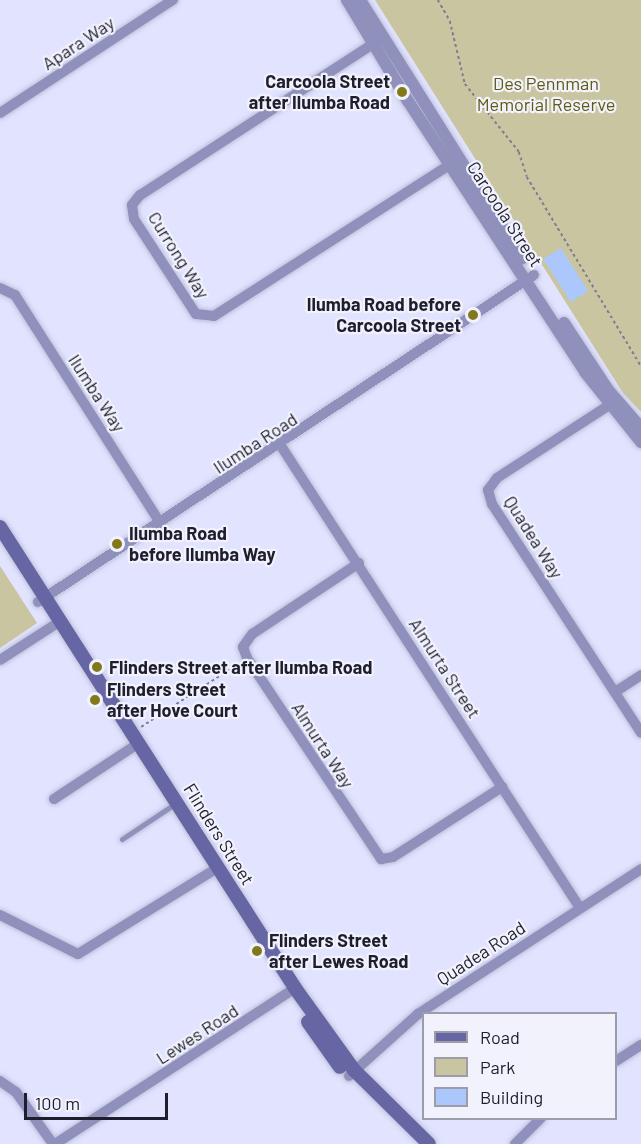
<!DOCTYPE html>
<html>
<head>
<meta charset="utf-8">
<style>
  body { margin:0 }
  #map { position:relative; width:641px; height:1144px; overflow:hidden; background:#e1e3ff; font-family:Barlow,sans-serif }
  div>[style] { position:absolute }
  .green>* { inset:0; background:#c9c5a0 }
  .building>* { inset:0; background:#acc7fc }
  .path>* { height:1.5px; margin-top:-0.75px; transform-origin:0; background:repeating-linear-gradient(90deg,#7e7f95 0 3px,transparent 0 6px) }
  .roads { filter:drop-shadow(0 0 2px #bec0da) drop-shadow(0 0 2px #bec0da) }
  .service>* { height:5px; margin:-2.5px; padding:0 2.5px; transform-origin:2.5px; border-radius:2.5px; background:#8f90bb }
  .minor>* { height:10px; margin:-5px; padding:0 5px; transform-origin:5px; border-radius:5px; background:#8f90bb }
  .tertiary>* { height:12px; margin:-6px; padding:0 6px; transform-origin:6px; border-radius:6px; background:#8f90bb }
  .secondary>* { height:14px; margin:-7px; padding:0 7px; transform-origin:7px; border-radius:7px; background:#6766a4 }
  .dots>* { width:16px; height:16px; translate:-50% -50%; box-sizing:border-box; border:3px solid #f1f2fb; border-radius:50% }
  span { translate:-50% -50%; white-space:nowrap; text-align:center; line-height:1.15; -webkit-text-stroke:4.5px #f1f2fb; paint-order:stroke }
  .street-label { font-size:18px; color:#1e1e2f }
  .poi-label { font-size:18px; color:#1e1e2f; font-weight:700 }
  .right { translate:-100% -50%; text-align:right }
  .left { translate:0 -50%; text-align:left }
  .park-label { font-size:18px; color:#605911 }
  .legend { position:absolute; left:422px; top:1012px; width:195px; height:108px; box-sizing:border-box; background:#f1f2fb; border:2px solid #9d9da9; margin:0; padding:8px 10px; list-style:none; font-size:18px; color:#1e1e2f }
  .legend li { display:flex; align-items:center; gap:12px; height:30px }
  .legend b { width:30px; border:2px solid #9d9da9 }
  .scale { position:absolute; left:24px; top:1093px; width:144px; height:27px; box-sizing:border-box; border:3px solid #1e1e2f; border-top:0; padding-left:8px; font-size:18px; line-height:21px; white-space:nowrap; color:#1e1e2f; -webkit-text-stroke:4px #f1f2fb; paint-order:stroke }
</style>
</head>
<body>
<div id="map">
  <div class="green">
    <div style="clip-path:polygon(375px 0,641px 0,641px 412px,623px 393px)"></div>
    <div style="clip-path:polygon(0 566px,37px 623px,0 648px)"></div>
  </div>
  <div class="building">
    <div style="clip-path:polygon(561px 248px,588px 291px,571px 302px,543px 259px)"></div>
  </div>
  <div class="path">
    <div style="left:438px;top:0;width:24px;rotate:60deg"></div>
    <div style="left:450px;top:21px;width:65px;rotate:76.6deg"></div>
    <div style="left:465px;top:84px;width:87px;rotate:51.5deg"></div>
    <div style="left:519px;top:152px;width:26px;rotate:72deg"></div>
    <div style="left:527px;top:177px;width:221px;rotate:58.9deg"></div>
    <div style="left:141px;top:727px;width:116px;rotate:-33deg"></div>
  </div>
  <div class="roads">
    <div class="service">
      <div style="left:122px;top:839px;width:58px;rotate:-33.7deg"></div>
    </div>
    <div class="minor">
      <div style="left:379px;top:40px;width:285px;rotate:147deg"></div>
      <div style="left:140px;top:195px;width:13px;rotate:129deg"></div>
      <div style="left:132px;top:205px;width:14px;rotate:82deg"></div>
      <div style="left:134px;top:219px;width:113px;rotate:56.9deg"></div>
      <div style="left:196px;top:314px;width:18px;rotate:6deg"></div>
      <div style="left:214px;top:316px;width:287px;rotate:-32.7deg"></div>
      <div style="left:0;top:113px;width:207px;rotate:-33.2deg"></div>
      <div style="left:0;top:288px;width:17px;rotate:25deg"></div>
      <div style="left:15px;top:295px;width:272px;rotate:57.5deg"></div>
      <div style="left:617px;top:400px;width:143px;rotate:147deg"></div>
      <div style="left:497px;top:478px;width:15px;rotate:127deg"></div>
      <div style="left:488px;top:490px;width:15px;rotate:74deg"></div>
      <div style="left:492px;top:504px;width:273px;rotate:56.9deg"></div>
      <div style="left:281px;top:446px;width:550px;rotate:57.09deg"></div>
      <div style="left:359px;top:563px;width:128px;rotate:146.4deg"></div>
      <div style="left:252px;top:634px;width:16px;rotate:125deg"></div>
      <div style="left:243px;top:647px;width:12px;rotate:70deg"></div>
      <div style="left:247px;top:658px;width:242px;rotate:56.3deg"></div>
      <div style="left:381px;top:859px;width:12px;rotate:-9deg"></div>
      <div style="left:393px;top:857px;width:130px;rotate:-32.7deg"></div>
      <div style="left:38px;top:602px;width:594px;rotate:-33.4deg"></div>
      <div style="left:0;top:660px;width:70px;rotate:-32.8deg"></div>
      <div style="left:615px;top:692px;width:31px;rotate:-33deg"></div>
      <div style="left:54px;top:799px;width:102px;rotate:-33.4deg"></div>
      <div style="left:0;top:915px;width:87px;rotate:26.6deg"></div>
      <div style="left:78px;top:954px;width:166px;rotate:-31.7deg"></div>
      <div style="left:616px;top:1061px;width:30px;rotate:-33deg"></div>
      <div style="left:349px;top:1076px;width:93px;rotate:-41.9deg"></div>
      <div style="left:418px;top:1014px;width:266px;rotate:-33deg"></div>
      <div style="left:0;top:1081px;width:19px;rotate:35deg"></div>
      <div style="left:16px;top:1092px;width:64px;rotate:54.6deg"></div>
      <div style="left:55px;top:1144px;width:286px;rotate:-33deg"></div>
      <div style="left:515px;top:1144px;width:37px;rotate:-45deg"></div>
    </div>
    <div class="tertiary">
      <div style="left:353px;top:0;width:6px;rotate:180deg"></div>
      <div style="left:347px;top:0;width:118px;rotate:58.9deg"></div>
      <div style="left:408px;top:101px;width:324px;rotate:56.8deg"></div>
      <div style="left:585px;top:372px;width:90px;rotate:51.3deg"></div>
      <div style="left:360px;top:0;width:305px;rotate:57.9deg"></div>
      <div style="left:564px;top:323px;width:80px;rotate:56.7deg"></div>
      <div style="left:608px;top:390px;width:50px;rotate:49deg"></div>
    </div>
    <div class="secondary">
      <div style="left:0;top:527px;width:547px;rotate:57.38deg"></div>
      <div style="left:295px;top:988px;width:101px;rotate:54.3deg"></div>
      <div style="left:354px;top:1070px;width:105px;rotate:44.6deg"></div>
      <div style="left:308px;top:1022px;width:55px;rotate:54.6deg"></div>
    </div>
  </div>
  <div class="dots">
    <div style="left:402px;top:92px;background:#82791d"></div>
    <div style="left:473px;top:315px;background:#82791d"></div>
    <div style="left:117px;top:544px;background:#82791d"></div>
    <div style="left:97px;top:667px;background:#82791d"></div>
    <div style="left:95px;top:700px;background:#82791d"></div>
    <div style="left:257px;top:951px;background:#82791d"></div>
  </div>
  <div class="street-label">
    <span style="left:78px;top:43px;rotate:-33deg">Apara Way</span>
    <span style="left:505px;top:214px;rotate:57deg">Carcoola Street</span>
    <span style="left:179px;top:255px;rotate:58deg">Currong Way</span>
    <span style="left:97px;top:393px;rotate:57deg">Ilumba Way</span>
    <span style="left:255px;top:443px;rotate:-33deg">Ilumba Road</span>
    <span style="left:534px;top:537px;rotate:58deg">Quadea Way</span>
    <span style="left:445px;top:668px;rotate:57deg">Almurta Street</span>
    <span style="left:323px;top:745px;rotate:57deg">Almurta Way</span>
    <span style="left:219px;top:834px;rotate:58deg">Flinders Street</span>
    <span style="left:481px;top:953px;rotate:-33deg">Quadea Road</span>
    <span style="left:197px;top:1034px;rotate:-33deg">Lewes Road</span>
  </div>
  <div class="poi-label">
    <span class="right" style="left:390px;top:92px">Carcoola Street<br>after Ilumba Road</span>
    <span class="right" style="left:461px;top:315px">Ilumba Road before<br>Carcoola Street</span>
    <span class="left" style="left:129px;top:544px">Ilumba Road<br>before Ilumba Way</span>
    <span class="left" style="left:109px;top:667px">Flinders Street after Ilumba Road</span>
    <span class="left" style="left:107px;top:700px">Flinders Street<br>after Hove Court</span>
    <span class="left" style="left:269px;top:951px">Flinders Street<br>after Lewes Road</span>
  </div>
  <div class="park-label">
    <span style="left:546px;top:94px">Des Pennman<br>Memorial Reserve</span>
  </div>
  <ul class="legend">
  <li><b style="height:8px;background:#6766a4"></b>Road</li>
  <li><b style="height:16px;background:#c9c5a0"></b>Park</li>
  <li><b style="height:16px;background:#acc7fc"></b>Building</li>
  </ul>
  <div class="scale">100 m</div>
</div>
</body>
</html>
